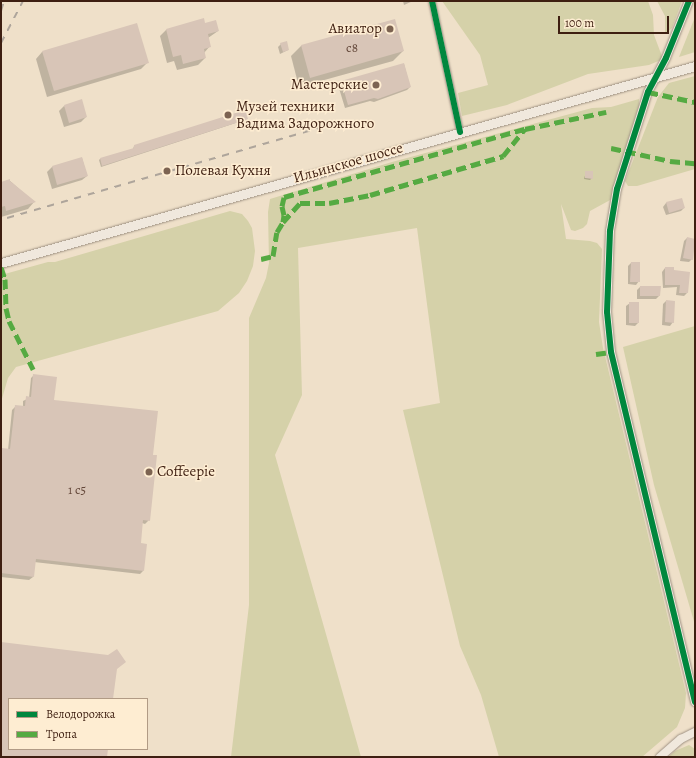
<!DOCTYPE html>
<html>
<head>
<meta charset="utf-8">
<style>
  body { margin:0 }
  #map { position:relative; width:696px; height:758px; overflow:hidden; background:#efe0c9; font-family:Alegreya,serif }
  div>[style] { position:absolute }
  .green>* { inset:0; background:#d5d1a9 }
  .shadow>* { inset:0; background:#0003 }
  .building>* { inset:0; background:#d8c5b7 }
  .roads { filter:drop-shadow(0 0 1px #9f9284) drop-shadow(0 0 1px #9f9284) }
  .minor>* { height:6px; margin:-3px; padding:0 3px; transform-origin:3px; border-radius:3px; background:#f0e8dd }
  .tertiary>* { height:8px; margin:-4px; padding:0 4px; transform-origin:4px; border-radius:4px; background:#f0e8dd }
  .secondary>* { height:9px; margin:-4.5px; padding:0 4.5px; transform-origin:4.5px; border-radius:4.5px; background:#f0e8dd }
  .rail>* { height:2px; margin-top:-1px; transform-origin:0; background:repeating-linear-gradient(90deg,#aea59b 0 7px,transparent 0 14px) }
  .quiet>* { height:5px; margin-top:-2.5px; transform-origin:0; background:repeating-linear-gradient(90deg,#55aa42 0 10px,transparent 0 15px) }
  .cycleway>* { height:6px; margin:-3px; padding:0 3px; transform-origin:3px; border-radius:3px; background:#00873e }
  .dots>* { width:11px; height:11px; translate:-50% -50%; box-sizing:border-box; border:2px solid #feedd2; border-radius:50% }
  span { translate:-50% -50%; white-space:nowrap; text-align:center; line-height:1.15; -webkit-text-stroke:3px #feedd2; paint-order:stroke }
  .number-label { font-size:13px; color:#64483a }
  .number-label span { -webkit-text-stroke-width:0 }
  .poi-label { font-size:15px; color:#3e1f11 }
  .right { translate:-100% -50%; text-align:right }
  .left { translate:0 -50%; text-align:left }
  .street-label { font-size:15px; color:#3e1f11 }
  .frame { position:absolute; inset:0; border:2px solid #3e1f11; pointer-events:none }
  .legend { position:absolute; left:8px; top:698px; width:140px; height:52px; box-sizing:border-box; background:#feedd2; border:1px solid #b19b85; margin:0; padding:5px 7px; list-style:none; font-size:12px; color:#3e1f11 }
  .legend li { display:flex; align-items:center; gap:8px; height:20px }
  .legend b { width:20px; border:1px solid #b19b85 }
  .scale { position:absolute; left:558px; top:16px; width:111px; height:18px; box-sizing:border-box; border:2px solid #3e1f11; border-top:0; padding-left:5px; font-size:12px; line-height:14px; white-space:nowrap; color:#3e1f11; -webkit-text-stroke:3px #feedd2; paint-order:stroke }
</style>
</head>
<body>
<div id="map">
  <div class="green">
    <div style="clip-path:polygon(442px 1px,648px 1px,653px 15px,654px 35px,663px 59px,649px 65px,588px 74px,507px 105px,462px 116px,458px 93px,488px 85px,480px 55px)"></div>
    <div style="clip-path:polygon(657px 1px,682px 1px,672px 28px,665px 34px,665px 16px)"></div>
    <div style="clip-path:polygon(695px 17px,695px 52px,679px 57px)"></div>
    <div style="clip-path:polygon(695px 76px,695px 169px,637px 186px,628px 186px,625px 181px,658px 97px,669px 83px)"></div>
    <div style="clip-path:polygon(639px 99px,639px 106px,622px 160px,612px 199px,590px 211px,587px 224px,583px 228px,575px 231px,571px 230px,561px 204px,566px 239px,590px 241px,597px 243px,602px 249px,599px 322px,603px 348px,686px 693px,685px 708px,677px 727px,642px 757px,499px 757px,481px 695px,460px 646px,403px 410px,440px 403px,417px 228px,298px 248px,302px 395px,275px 455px,361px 757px,231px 757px,249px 605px,249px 318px,266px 278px,269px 263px,268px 212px,270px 199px,392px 162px,592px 108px,611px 107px)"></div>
    <div style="clip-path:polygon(230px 211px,242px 214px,248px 221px,252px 228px,255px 251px,253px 266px,247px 281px,239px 293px,218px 311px,16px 367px,8px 378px,1px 402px,1px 275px,48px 262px,55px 262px)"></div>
    <div style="clip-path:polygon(695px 326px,695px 625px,654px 485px,623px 347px)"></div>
    <div style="clip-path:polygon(689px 745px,695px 749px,695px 757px,668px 757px,675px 751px)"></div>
  </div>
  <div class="shadow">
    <div style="clip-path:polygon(403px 1px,413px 1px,404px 5px)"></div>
    <div style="clip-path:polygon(394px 20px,403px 51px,393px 61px,299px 87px,291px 56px,301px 46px)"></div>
    <div style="clip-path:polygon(204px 24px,218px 31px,208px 38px,210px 46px,204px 53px,205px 58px,198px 65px,177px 70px,174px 61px,167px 63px,160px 36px,166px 30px)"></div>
    <div style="clip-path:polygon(281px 44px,288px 50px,280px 54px,278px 47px)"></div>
    <div style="clip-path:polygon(42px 52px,148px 62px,141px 69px,47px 97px,36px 59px)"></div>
    <div style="clip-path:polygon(404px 64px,410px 87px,407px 90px,374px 102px,370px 101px,345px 108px,338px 85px,341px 82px)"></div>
    <div style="clip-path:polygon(64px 106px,86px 117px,81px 122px,64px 127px,59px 111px)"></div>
    <div style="clip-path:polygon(245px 120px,101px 167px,99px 160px,100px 159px,133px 149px,134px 146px)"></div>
    <div style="clip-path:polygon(82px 158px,87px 176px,82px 180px,52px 189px,47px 172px,52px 167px)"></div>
    <div style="clip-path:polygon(586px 172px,592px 178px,590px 180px,584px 179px)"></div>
    <div style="clip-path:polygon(9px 180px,34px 202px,28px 209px,1px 217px,1px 183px)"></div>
    <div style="clip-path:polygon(681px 199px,684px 208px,681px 211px,666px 215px,663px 207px,666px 203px)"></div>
    <div style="clip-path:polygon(687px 238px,695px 240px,692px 259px,689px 262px,680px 261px,684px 241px)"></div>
    <div style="clip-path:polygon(631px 263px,639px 281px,636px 285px,628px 284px,628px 266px)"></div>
    <div style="clip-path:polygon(665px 268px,673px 271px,687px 293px,684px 296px,676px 295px,677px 287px,663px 288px,662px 272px)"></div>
    <div style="clip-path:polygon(640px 287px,660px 287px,659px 296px,656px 299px,637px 299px,637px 290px)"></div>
    <div style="clip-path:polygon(666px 301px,673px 322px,670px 326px,662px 325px,663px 304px)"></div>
    <div style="clip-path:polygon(630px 303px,638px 323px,635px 326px,626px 325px,626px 306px)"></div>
    <div style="clip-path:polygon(34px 375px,53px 400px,152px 456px,149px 520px,145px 524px,142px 523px,140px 544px,143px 571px,140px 574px,34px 562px,33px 577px,29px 580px,1px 577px,1px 451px,3px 449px,8px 450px,12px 410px,16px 406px,23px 407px,23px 401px,29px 398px,31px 378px)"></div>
  </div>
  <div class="building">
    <div style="clip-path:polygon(204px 18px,205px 23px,216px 20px,219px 31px,208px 34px,211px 47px,204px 49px,206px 58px,183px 64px,181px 55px,173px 57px,166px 29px)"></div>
    <div style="clip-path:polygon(395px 19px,404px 51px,310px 78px,301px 45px)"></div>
    <div style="clip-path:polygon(137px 23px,149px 63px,54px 91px,42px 51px)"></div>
    <div style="clip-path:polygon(287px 41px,289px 50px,283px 52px,280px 43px)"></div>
    <div style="clip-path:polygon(404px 63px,411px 87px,378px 99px,374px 98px,348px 105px,341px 81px)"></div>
    <div style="clip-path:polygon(82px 99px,87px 117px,69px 123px,64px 105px)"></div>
    <div style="clip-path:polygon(245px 110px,248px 119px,102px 166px,100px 158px,134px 148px,134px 145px)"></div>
    <div style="clip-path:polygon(82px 157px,88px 176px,57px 185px,52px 166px)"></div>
    <div style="clip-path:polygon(585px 171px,593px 171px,593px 179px,585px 178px)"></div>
    <div style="clip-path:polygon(10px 179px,10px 181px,36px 202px,6px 211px,5px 206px,1px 207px,1px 182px)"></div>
    <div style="clip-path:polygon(682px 198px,685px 208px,669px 213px,666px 202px)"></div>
    <div style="clip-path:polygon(687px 237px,695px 239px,693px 260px,683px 258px)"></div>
    <div style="clip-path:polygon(631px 262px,640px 262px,640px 282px,630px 282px)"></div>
    <div style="clip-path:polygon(665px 267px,674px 267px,674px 270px,690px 272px,688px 293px,679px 293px,680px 285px,665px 285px)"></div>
    <div style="clip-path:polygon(640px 286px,661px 286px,660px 296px,640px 296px)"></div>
    <div style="clip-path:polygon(666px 300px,675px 301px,674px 323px,665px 322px)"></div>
    <div style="clip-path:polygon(629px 302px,639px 302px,639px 323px,629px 323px)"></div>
    <div style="clip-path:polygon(33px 374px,57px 377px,54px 400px,158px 411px,153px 455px,157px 455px,150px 521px,143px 520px,141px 543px,147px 544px,144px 571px,36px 559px,34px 577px,1px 573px,2px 448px,10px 449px,15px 405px,25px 406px,26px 396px,31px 397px)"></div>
    <div style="clip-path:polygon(1px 642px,108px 655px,117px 649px,126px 662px,117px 669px,113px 699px,9px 699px,9px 749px,108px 749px,107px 757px,1px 757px)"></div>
  </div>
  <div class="roads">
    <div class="minor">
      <div style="left:432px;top:1px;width:134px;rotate:77.9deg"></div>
    </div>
    <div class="tertiary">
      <div style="left:689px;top:1px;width:61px;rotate:112deg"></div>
      <div style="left:666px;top:58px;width:38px;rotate:118deg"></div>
      <div style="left:648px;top:92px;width:102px;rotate:107.7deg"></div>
      <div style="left:617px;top:189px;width:43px;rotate:99.5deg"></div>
      <div style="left:610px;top:231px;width:81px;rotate:92.1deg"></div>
      <div style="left:607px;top:312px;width:40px;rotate:84.3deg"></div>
      <div style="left:611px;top:352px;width:360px;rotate:76.5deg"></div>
      <div style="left:660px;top:757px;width:28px;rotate:-41deg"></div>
      <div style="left:681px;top:739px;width:16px;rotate:-27deg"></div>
    </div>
    <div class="secondary">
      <div style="left:1px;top:263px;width:721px;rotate:-15.85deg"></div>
    </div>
  </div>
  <div class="rail">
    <div style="left:1px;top:11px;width:10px;rotate:-73deg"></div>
    <div style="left:1px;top:43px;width:47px;rotate:-62.4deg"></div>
    <div style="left:7px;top:218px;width:339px;rotate:-16.1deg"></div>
  </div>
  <div class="quiet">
    <div style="left:648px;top:92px;width:48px;rotate:12deg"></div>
    <div style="left:611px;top:148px;width:60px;rotate:12.4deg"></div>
    <div style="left:670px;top:161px;width:25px;rotate:5deg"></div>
    <div style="left:283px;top:222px;width:25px;rotate:-48deg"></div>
    <div style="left:300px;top:203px;width:29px"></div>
    <div style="left:329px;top:203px;width:42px;rotate:-11deg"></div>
    <div style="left:370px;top:195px;width:139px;rotate:-16.3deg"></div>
    <div style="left:503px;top:156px;width:35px;rotate:-51deg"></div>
    <div style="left:261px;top:259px;width:12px;rotate:-14deg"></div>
    <div style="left:273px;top:256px;width:24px;rotate:-81deg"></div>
    <div style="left:277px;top:232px;width:12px;rotate:-59deg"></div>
    <div style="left:283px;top:222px;width:7px;rotate:-82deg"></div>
    <div style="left:284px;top:215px;width:9px;rotate:-103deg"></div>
    <div style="left:282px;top:206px;width:9px;rotate:-77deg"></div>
    <div style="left:284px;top:197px;width:250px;rotate:-15.8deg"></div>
    <div style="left:525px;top:129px;width:83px;rotate:-11.9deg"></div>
    <div style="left:1px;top:267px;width:13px;rotate:72deg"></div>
    <div style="left:5px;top:279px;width:29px;rotate:88deg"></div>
    <div style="left:6px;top:308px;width:13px;rotate:77deg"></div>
    <div style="left:9px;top:321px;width:54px;rotate:63.4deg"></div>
    <div style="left:596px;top:354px;width:15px;rotate:-8deg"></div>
  </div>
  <div class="cycleway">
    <div style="left:432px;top:1px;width:134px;rotate:77.9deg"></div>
    <div style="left:689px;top:1px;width:61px;rotate:112deg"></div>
    <div style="left:666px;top:58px;width:38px;rotate:118deg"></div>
    <div style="left:648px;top:92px;width:102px;rotate:107.7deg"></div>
    <div style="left:617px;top:189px;width:43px;rotate:99.5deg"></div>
    <div style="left:610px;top:231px;width:81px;rotate:92.1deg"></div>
    <div style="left:607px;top:312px;width:40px;rotate:84.3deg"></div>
    <div style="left:611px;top:352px;width:360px;rotate:76.5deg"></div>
  </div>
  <div class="dots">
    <div style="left:390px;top:29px;background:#7c6351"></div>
    <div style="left:376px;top:85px;background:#7c6351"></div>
    <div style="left:228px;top:115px;background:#7c6351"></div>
    <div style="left:167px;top:171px;background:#7c6351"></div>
    <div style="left:149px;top:472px;background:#7c6351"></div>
  </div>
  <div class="number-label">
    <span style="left:352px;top:48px">с8</span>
    <span style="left:77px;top:490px">1 с5</span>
  </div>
  <div class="poi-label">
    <span class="right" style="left:382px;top:29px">Авиатор</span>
    <span class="right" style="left:368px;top:85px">Мастерские</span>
    <span class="left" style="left:236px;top:115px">Музей техники<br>Вадима Задорожного</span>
    <span class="left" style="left:175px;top:171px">Полевая Кухня</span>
    <span class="left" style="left:157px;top:472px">Coffeepie</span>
  </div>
  <div class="street-label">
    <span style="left:348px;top:163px;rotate:-16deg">Ильинское шоссе</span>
  </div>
  <div class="frame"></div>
  <ul class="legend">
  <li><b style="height:5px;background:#00873e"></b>Велодорожка</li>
  <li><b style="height:5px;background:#55aa42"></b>Тропа</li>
  </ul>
  <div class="scale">100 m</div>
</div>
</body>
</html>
